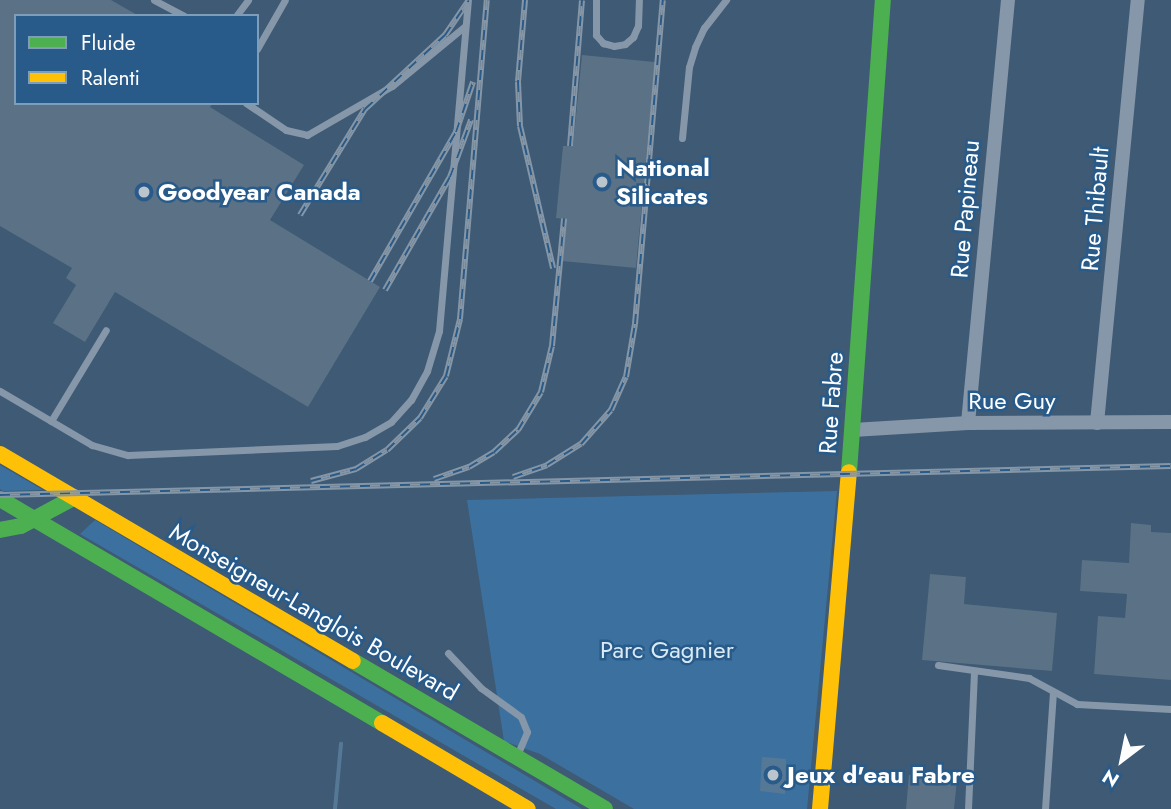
<!DOCTYPE html>
<html>
<head>
<meta charset="utf-8">
<style>
  body { margin:0 }
  #map { position:relative; width:1171px; height:809px; overflow:hidden; background:#3e5a74; font-family:Jost,sans-serif }
  div>[style] { position:absolute }
  .green>* { inset:0; background:#3c719f }
  .water>* { inset:0; background:#567897 }
  .stream>* { height:3.5px; margin:-1.75px; padding:0 1.75px; transform-origin:1.75px; border-radius:1.75px; background:#567897 }
  .building>* { inset:0; background:#5b7185 }
  .lane>* { height:7px; margin:-3.5px; padding:0 3.5px; transform-origin:3.5px; border-radius:3.5px; background:#8597a8 }
  .street>* { height:14px; margin:-7px; padding:0 7px; transform-origin:7px; border-radius:7px; background:#8597a8 }
  .fast>* { height:16px; margin:-8px; padding:0 8px; transform-origin:8px; border-radius:8px; background:#4caf50 }
  .slow>* { height:16px; margin:-8px; padding:0 8px; transform-origin:8px; border-radius:8px; background:#ffc107 }
  .rail>* { height:6px; margin-top:-3px; transform-origin:0; background:repeating-linear-gradient(90deg,#285b8a 0 10px,#8596a7 0 20px); box-sizing:border-box; border-block:2px solid #8596a7 }
  .dots>* { width:19px; height:19px; translate:-50% -50%; box-sizing:border-box; border:4px solid #285b8a; border-radius:50% }
  span { translate:-50% -50%; white-space:nowrap; text-align:center; line-height:1.15; -webkit-text-stroke:5px #285b8a; paint-order:stroke }
  .poi-label { font-size:24px; color:#fff; font-weight:700 }
  .left { translate:0 -50%; text-align:left }
  .street-label { font-size:24px; color:#fff }
  .park-label { font-size:24px; color:#d9eaf7 }
  .legend { position:absolute; left:14px; top:14px; width:245px; height:91px; box-sizing:border-box; background:#285b8a; border:2px solid #7e9db9; margin:0; padding:9px 12px; list-style:none; font-size:21px; color:#fff }
  .legend li { display:flex; align-items:center; gap:14px; height:35px }
  .legend b { width:35px; border:2px solid #7e9db9 }
  .north { position:absolute; left:1087px; top:725px; width:70px; height:70px; -webkit-text-stroke:5px #285b8a; paint-order:stroke; rotate:212deg; font-size:19px; font-weight:700; line-height:28px; text-align:center; color:#fff }
  .north::after { content:''; display:block; margin:auto; width:24px; height:32px; background:#fff; clip-path:polygon(50% 0,100% 100%,50% 72%,0 100%) }
</style>
</head>
<body>
<div id="map">
  <div class="green">
    <div style="clip-path:polygon(0 465px,43px 490px,3px 491px,0 489px)"></div>
    <div style="clip-path:polygon(837px 491px,807px 809px,634px 809px,540px 754px,504px 741px,467px 500px)"></div>
    <div style="clip-path:polygon(95px 520px,582px 809px,556px 809px,80px 534px)"></div>
  </div>
  <div class="water">
    <div style="clip-path:polygon(762px 757px,786px 759px,785px 794px,760px 791px)"></div>
  </div>
  <div class="stream">
    <div style="left:335px;top:809px;width:65px;rotate:-84.7deg"></div>
  </div>
  <div class="building">
    <div style="clip-path:polygon(0 0,111px 0,139px 16px,16px 16px,16px 103px,213px 103px,210px 107px,304px 165px,270px 220px,380px 287px,308px 407px,115px 292px,85px 342px,53px 323px,76px 285px,66px 278px,72px 268px,0 226px)"></div>
    <div style="clip-path:polygon(582px 55px,655px 62px,636px 268px,562px 261px,566px 219px,556px 218px,563px 146px,573px 146px)"></div>
    <div style="clip-path:polygon(1131px 523px,1151px 525px,1151px 532px,1171px 533px,1171px 680px,1094px 674px,1098px 616px,1125px 618px,1127px 594px,1080px 591px,1082px 560px,1129px 563px)"></div>
    <div style="clip-path:polygon(930px 574px,966px 577px,964px 604px,1057px 613px,1052px 671px,922px 660px)"></div>
    <div style="clip-path:polygon(909px 775px,957px 780px,954px 809px,906px 809px)"></div>
  </div>
  <div class="lane">
    <div style="left:154px;top:0;width:34px;rotate:28deg"></div>
    <div style="left:596px;top:0;width:35px;rotate:90deg"></div>
    <div style="left:596px;top:35px;width:11px;rotate:49deg"></div>
    <div style="left:603px;top:43px;width:11px;rotate:15deg"></div>
    <div style="left:614px;top:46px;width:11px;rotate:-10deg"></div>
    <div style="left:625px;top:44px;width:11px;rotate:-41deg"></div>
    <div style="left:633px;top:37px;width:12px;rotate:-66deg"></div>
    <div style="left:638px;top:26px;width:26px;rotate:-88deg"></div>
    <div style="left:236px;top:16px;width:20px;rotate:-53deg"></div>
    <div style="left:257px;top:49px;width:56px;rotate:-60.3deg"></div>
    <div style="left:246px;top:103px;width:48px;rotate:34deg"></div>
    <div style="left:286px;top:130px;width:22px;rotate:13deg"></div>
    <div style="left:307px;top:135px;width:98px;rotate:-30deg"></div>
    <div style="left:392px;top:86px;width:94px;rotate:-39.4deg"></div>
    <div style="left:682px;top:138px;width:71px;rotate:-84.4deg"></div>
    <div style="left:689px;top:67px;width:21px;rotate:-73deg"></div>
    <div style="left:695px;top:47px;width:21px;rotate:-65deg"></div>
    <div style="left:704px;top:28px;width:36px;rotate:-52deg"></div>
    <div style="left:0;top:391px;width:107px;rotate:30.4deg"></div>
    <div style="left:92px;top:445px;width:37px;rotate:16deg"></div>
    <div style="left:128px;top:455px;width:209px;rotate:-2.5deg"></div>
    <div style="left:337px;top:446px;width:29px;rotate:-18deg"></div>
    <div style="left:365px;top:437px;width:30px;rotate:-30deg"></div>
    <div style="left:391px;top:422px;width:30px;rotate:-48deg"></div>
    <div style="left:411px;top:400px;width:33px;rotate:-61deg"></div>
    <div style="left:427px;top:371px;width:42px;rotate:-73.3deg"></div>
    <div style="left:439px;top:331px;width:332px;rotate:-85deg"></div>
    <div style="left:51px;top:421px;width:106px;rotate:-58.9deg"></div>
    <div style="left:448px;top:653px;width:48px;rotate:46.7deg"></div>
    <div style="left:481px;top:688px;width:49px;rotate:35.9deg"></div>
    <div style="left:521px;top:717px;width:16px;rotate:68deg"></div>
    <div style="left:527px;top:732px;width:23px;rotate:113deg"></div>
    <div style="left:938px;top:665px;width:92px;rotate:8.1deg"></div>
    <div style="left:1029px;top:678px;width:55px;rotate:28.4deg"></div>
    <div style="left:1077px;top:704px;width:94px;rotate:3deg"></div>
    <div style="left:968px;top:809px;width:138px;rotate:-87.5deg"></div>
    <div style="left:1045px;top:809px;width:117px;rotate:-86.1deg"></div>
  </div>
  <div class="street">
    <div style="left:968px;top:423px;width:425px;rotate:-84.6deg"></div>
    <div style="left:1097px;top:423px;width:425px;rotate:-84.5deg"></div>
    <div style="left:853px;top:430px;width:115px;rotate:-3.5deg"></div>
    <div style="left:968px;top:423px;width:203px;rotate:-0.3deg"></div>
  </div>
  <div class="fast">
    <div style="left:849px;top:472px;width:473px;rotate:-85.9deg"></div>
    <div style="left:0;top:499px;width:443px;rotate:30.4deg"></div>
    <div style="left:0;top:530px;width:21px;rotate:-11deg"></div>
    <div style="left:21px;top:526px;width:61px;rotate:-28.2deg"></div>
    <div style="left:353px;top:661px;width:292px;rotate:30.4deg"></div>
  </div>
  <div class="slow">
    <div style="left:0;top:454px;width:409px;rotate:30.4deg"></div>
    <div style="left:382px;top:723px;width:169px;rotate:30.5deg"></div>
    <div style="left:820px;top:809px;width:338px;rotate:-85.1deg"></div>
  </div>
  <div class="rail">
    <div style="left:525px;top:0;width:82px;rotate:94.9deg"></div>
    <div style="left:518px;top:82px;width:44px;rotate:87.4deg"></div>
    <div style="left:520px;top:126px;width:146px;rotate:76.9deg"></div>
    <div style="left:570px;top:146px;width:146px;rotate:-85.3deg"></div>
    <div style="left:300px;top:215px;width:124px;rotate:-58.5deg"></div>
    <div style="left:365px;top:109px;width:109px;rotate:-42.8deg"></div>
    <div style="left:445px;top:35px;width:42px;rotate:-55.6deg"></div>
    <div style="left:370px;top:281px;width:172px;rotate:-60deg"></div>
    <div style="left:456px;top:132px;width:53px;rotate:-71.2deg"></div>
    <div style="left:385px;top:290px;width:130px;rotate:-60.1deg"></div>
    <div style="left:450px;top:177px;width:61px;rotate:-69.8deg"></div>
    <div style="left:513px;top:477px;width:36px;rotate:-19deg"></div>
    <div style="left:547px;top:465px;width:40px;rotate:-32deg"></div>
    <div style="left:581px;top:444px;width:45px;rotate:-48.6deg"></div>
    <div style="left:611px;top:410px;width:36px;rotate:-66deg"></div>
    <div style="left:626px;top:377px;width:54px;rotate:-80.4deg"></div>
    <div style="left:635px;top:324px;width:325px;rotate:-85.1deg"></div>
    <div style="left:434px;top:479px;width:37px;rotate:-19deg"></div>
    <div style="left:469px;top:467px;width:29px;rotate:-31deg"></div>
    <div style="left:494px;top:452px;width:33px;rotate:-43deg"></div>
    <div style="left:518px;top:430px;width:44px;rotate:-58.8deg"></div>
    <div style="left:541px;top:392px;width:47px;rotate:-76.6deg"></div>
    <div style="left:552px;top:346px;width:128px;rotate:-84.6deg"></div>
    <div style="left:311px;top:481px;width:47px;rotate:-14.9deg"></div>
    <div style="left:356px;top:469px;width:36px;rotate:-32deg"></div>
    <div style="left:387px;top:450px;width:46px;rotate:-44.1deg"></div>
    <div style="left:420px;top:418px;width:49px;rotate:-58.2deg"></div>
    <div style="left:446px;top:376px;width:59px;rotate:-76.2deg"></div>
    <div style="left:460px;top:319px;width:320px;rotate:-85.2deg"></div>
    <div style="left:0;top:495px;width:1171px;rotate:-1.42deg"></div>
  </div>
  <div class="dots">
    <div style="left:602px;top:182px;background:#bbc5ce"></div>
    <div style="left:144px;top:192px;background:#bbc5ce"></div>
    <div style="left:773px;top:775px;background:#bbc5ce"></div>
  </div>
  <div class="poi-label">
    <span class="left" style="left:616px;top:182px">National<br>Silicates</span>
    <span class="left" style="left:158px;top:192px">Goodyear Canada</span>
    <span class="left" style="left:787px;top:775px">Jeux d'eau Fabre</span>
  </div>
  <div class="street-label">
    <span style="left:965px;top:209px;rotate:-85deg">Rue Papineau</span>
    <span style="left:1095px;top:209px;rotate:-85deg">Rue Thibault</span>
    <span style="left:1012px;top:401px">Rue Guy</span>
    <span style="left:831px;top:403px;rotate:-86deg">Rue Fabre</span>
    <span style="left:314px;top:612px;rotate:30deg">Monseigneur-Langlois Boulevard</span>
  </div>
  <div class="park-label">
    <span style="left:667px;top:650px">Parc Gagnier</span>
  </div>
  <ul class="legend">
  <li><b style="height:9px;background:#4caf50"></b>Fluide</li>
  <li><b style="height:9px;background:#ffc107"></b>Ralenti</li>
  </ul>
  <div class="north">N</div>
</div>
</body>
</html>
